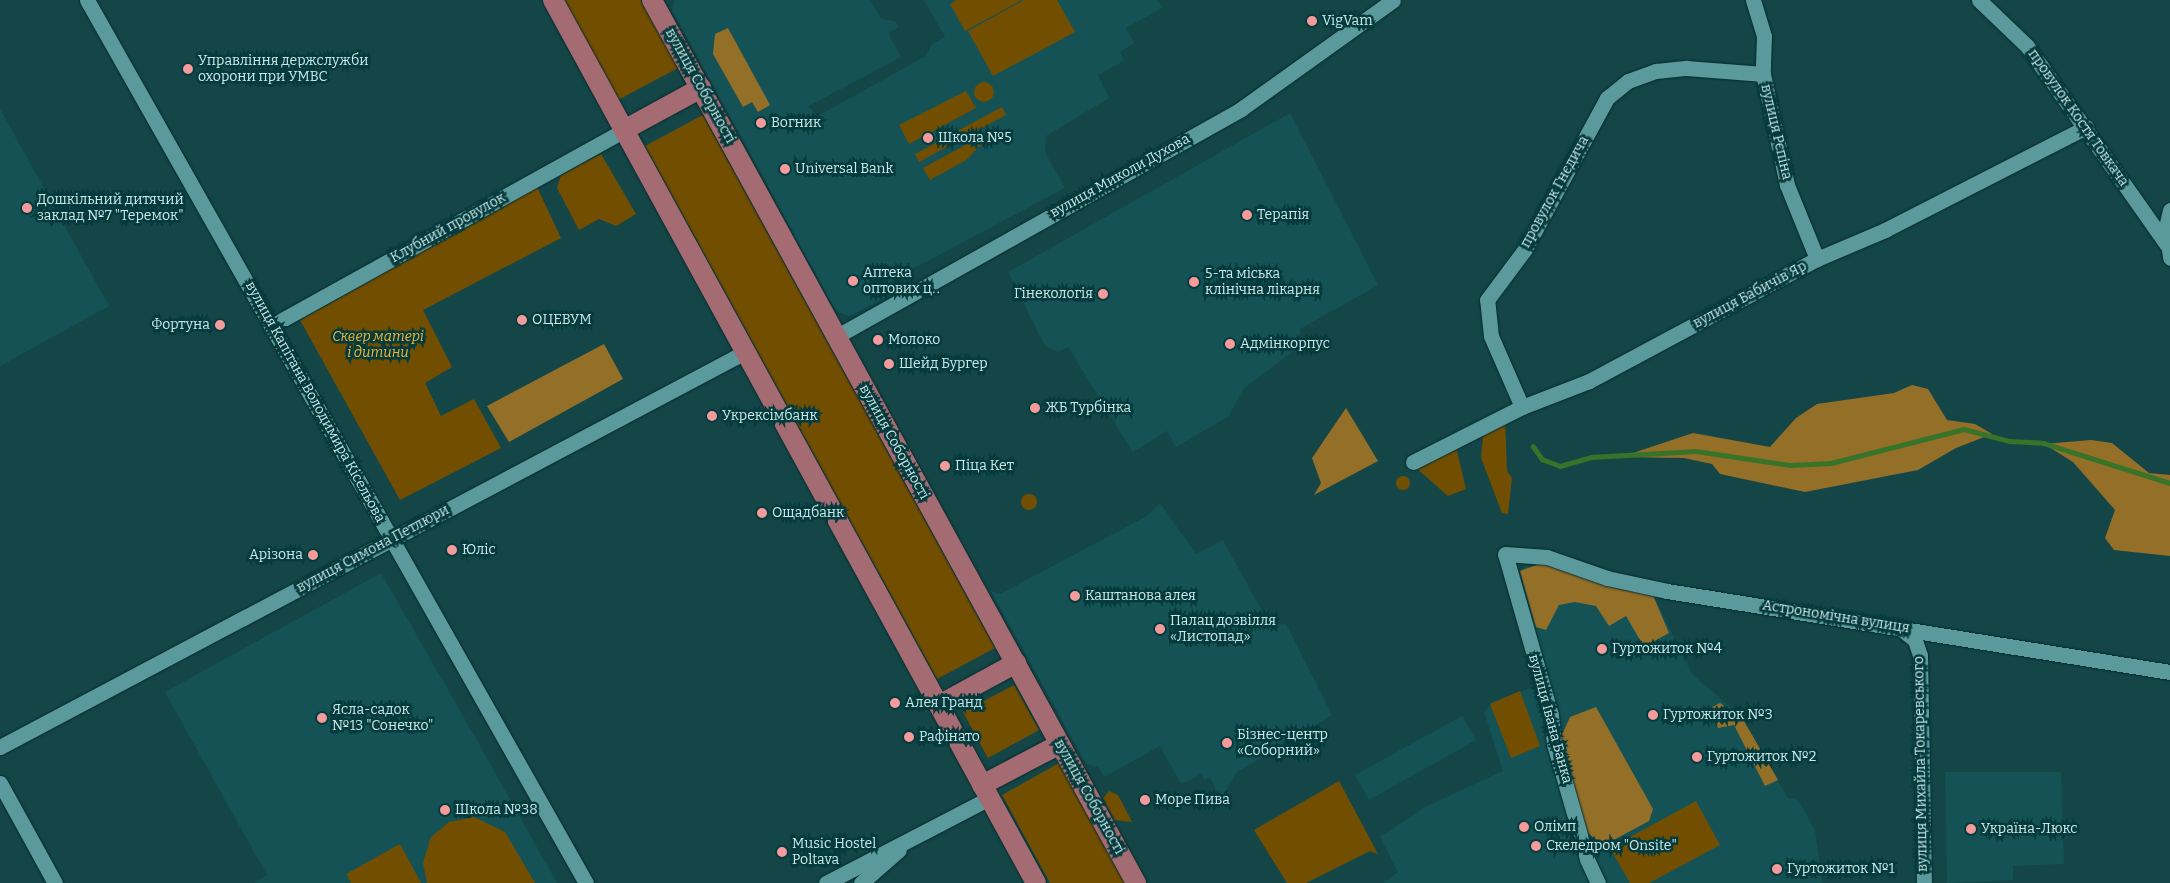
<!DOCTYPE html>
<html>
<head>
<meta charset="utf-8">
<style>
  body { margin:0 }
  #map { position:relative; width:2170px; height:883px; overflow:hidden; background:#144648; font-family:Bitter,serif }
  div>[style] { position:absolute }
  .built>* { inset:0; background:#155255 }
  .green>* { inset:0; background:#724f00 }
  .round { border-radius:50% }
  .forest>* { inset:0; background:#946f28 }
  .stream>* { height:4.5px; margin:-2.25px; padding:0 2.25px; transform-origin:2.25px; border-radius:2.25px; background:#38732a }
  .roads { filter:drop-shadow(0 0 1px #072a2c) drop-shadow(0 0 1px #072a2c) }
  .minor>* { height:15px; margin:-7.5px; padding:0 7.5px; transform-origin:7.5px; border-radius:7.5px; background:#5a999c }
  .major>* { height:20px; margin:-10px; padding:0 10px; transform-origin:10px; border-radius:10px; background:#a56b72 }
  .dots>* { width:14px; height:14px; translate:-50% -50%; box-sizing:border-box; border:2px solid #053b3d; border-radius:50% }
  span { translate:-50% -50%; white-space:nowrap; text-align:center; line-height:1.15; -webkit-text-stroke:5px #053b3d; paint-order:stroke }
  .poi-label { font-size:14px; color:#c9e8e9 }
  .left { translate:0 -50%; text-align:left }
  .right { translate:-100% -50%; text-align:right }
  .street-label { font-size:14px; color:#c9e8e9 }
  .park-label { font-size:14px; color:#f5b536; font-style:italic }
</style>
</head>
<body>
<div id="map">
  <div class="built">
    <div style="clip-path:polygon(675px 0,870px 0,881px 19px,895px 21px,899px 27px,888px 33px,901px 57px,809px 106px,816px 117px,926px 56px,932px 44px,945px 37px,924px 0,1157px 0,1162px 8px,1126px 28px,1134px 43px,1120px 52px,1124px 61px,1098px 75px,1109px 98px,1046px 136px,1045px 152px,1065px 188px,890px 281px,896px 292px,849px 316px,837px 311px,831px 302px,672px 10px)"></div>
    <div style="clip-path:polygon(0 109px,109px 306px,0 366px)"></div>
    <div style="clip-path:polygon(1290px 113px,1378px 285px,1300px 329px,1299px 347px,1243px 389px,1229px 416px,1176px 447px,1167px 431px,1133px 452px,1068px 347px,1058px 352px,1045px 346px,1008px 272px)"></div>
    <div style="clip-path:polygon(1160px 503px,1196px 554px,1223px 540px,1270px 626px,1286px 624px,1332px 715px,1236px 773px,1222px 799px,1210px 778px,1205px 780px,1201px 774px,1181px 784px,1160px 746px,1104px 777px,1098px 767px,1086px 764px,991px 591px,1000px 594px,1147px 516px)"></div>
    <div style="clip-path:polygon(1526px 566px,1652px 593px,1692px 674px,1738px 714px,1788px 798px,1798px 800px,1815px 830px,1822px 883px,1383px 883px,1398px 872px,1380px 837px,1425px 807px,1503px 771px,1484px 712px,1492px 702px,1538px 685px,1546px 671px,1520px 571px)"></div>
    <div style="clip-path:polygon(381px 573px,479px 744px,557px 883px,254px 883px,267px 875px,165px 692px)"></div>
    <div style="clip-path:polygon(1462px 716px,1476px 740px,1369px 800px,1355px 775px)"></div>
    <div style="clip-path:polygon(1945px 772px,2061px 772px,2064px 864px,2013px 866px,2013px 880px,1947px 883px)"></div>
  </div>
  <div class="green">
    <div style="clip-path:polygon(563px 0,641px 0,678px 68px,618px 100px)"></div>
    <div style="clip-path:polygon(957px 0,1022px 0,965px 31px,950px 4px)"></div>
    <div style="clip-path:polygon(1024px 0,1057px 0,1075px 32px,993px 76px,968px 31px)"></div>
    <div class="round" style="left:974px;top:82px;width:20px;height:20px"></div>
    <div style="clip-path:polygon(966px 91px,976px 108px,909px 144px,899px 125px)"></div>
    <div style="clip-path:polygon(1002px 107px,1006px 115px,919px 162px,915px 154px)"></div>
    <div style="clip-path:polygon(703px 115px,995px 648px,937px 679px,645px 146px)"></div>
    <div style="clip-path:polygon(997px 128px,1002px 136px,978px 147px,974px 140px)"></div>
    <div style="clip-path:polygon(971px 142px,976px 150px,966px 160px,930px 180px,923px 168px)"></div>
    <div style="clip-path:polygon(601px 154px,636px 214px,616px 226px,599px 219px,579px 230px,557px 188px,561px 175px)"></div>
    <div style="clip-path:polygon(537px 187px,561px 238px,423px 310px,452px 367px,425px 383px,441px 416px,474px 399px,501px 448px,400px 500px,300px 320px)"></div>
    <div style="clip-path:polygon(1505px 419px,1507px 471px,1512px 478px,1508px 514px,1502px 513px,1481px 458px,1483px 437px)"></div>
    <div style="clip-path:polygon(1456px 447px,1466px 489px,1448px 496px,1414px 466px)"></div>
    <div class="round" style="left:1396px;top:476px;width:14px;height:14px"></div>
    <div class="round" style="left:1021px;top:494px;width:16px;height:16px"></div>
    <div style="clip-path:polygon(1014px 685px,1039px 730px,988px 758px,963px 712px)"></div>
    <div style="clip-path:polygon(1520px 691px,1540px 746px,1511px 758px,1490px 704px)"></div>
    <div style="clip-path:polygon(1059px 763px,1125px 883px,1050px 883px,1002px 795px)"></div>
    <div style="clip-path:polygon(1339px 781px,1378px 854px,1370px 851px,1306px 883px,1287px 883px,1254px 830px)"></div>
    <div style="clip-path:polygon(1109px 791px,1118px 795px,1132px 822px,1115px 820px,1103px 798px)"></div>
    <div style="clip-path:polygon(1696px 801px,1720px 845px,1649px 883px,1630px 883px,1610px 848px)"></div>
    <div style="clip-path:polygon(474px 817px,505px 832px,535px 883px,427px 883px,423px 863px,431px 837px,449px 822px)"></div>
    <div style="clip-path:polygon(400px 844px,421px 883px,351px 883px,346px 874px)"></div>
  </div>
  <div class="forest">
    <div style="clip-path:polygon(728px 28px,770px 105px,758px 112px,752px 102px,743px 107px,713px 54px,715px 34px)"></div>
    <div style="clip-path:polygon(604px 344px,623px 379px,509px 442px,487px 406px)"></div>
    <div style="clip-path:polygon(1912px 385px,1928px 389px,1947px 420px,1975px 424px,1992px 434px,1956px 448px,1918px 470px,1805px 492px,1720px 474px,1712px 464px,1684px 458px,1621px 457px,1693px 433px,1770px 447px,1796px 418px,1817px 404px,1894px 393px)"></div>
    <div style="clip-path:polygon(1346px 408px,1378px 461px,1314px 495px,1321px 483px,1312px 458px)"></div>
    <div style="clip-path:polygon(2091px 440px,2112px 443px,2149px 473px,2170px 475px,2170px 556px,2114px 550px,2105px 538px,2115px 510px,2073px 462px,2044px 444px)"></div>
    <div style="clip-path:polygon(1542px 563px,1652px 593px,1669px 633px,1644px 647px,1626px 616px,1609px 626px,1596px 606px,1575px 602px,1559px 605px,1546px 630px,1536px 627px,1520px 571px)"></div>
    <div style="clip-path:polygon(1720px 703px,1744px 721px,1778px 780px,1765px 786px,1734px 725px,1718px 728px,1707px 710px)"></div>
    <div style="clip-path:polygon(1596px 707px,1653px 809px,1649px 821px,1608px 843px,1598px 842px,1588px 833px,1560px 739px,1570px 717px)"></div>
  </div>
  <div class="stream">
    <div style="left:1533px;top:446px;width:16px;rotate:55deg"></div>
    <div style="left:1542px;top:459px;width:19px;rotate:21deg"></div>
    <div style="left:1560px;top:466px;width:32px;rotate:-16deg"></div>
    <div style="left:1591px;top:457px;width:105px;rotate:-3.3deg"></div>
    <div style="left:1696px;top:451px;width:95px;rotate:8.5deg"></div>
    <div style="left:1790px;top:465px;width:41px;rotate:-2.8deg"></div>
    <div style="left:1831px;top:463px;width:137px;rotate:-14.3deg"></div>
    <div style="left:1964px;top:429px;width:47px;rotate:14.9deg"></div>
    <div style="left:2009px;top:441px;width:34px;rotate:3deg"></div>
    <div style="left:2043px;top:443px;width:133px;rotate:17.5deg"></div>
  </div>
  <div class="roads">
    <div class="minor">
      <div style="left:87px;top:0;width:1014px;rotate:60.53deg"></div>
      <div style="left:1753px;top:0;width:38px;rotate:73deg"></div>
      <div style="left:1764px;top:36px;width:38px;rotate:92deg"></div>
      <div style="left:1763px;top:74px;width:114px;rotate:77.8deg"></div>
      <div style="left:1787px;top:185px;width:80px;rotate:67.9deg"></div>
      <div style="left:1979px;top:0;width:66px;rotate:43.8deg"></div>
      <div style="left:2027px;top:46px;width:243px;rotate:54.9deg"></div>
      <div style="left:2170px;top:210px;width:18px;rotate:103deg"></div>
      <div style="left:2166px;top:228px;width:30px;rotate:82deg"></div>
      <div style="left:271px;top:326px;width:404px;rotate:-29deg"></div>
      <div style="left:837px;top:336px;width:463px;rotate:-29.3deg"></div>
      <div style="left:1241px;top:109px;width:187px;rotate:-35.6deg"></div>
      <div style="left:1522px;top:407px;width:77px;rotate:-113.6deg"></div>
      <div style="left:1491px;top:336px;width:36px;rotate:-96deg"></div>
      <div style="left:1487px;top:300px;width:64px;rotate:-53.3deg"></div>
      <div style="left:1525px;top:249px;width:172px;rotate:-61.5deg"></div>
      <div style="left:1607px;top:98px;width:27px;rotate:-39deg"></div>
      <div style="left:1628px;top:81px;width:30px;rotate:-20deg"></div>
      <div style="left:1656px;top:71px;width:31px;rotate:-6deg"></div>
      <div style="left:1687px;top:68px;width:76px;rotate:4.5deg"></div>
      <div style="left:1413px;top:462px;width:122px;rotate:-26.8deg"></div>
      <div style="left:1522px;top:407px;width:72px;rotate:-21.2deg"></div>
      <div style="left:1589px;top:381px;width:259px;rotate:-28.2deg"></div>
      <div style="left:1817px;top:259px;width:74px;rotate:-23.1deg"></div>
      <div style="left:1885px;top:230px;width:226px;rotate:-27.1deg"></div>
      <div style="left:1900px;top:628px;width:19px;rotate:39deg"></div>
      <div style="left:1915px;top:640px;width:16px;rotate:72deg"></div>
      <div style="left:1920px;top:655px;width:228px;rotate:89deg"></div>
      <div style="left:0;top:747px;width:843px;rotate:-27.93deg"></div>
      <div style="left:0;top:783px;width:114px;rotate:61.2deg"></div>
      <div style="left:826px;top:883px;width:184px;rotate:-27.5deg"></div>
      <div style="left:861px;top:883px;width:50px;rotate:-41deg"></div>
      <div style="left:1598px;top:883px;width:26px;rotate:-115deg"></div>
      <div style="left:1587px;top:859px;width:120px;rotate:-106deg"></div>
      <div style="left:1554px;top:744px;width:29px;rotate:-96deg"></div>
      <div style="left:1551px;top:715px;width:167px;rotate:-105.9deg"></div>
      <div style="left:1505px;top:554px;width:42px;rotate:4.1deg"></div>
      <div style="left:1547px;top:557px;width:64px;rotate:19.3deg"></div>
      <div style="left:1607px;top:578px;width:61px;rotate:12.2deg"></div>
      <div style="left:1667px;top:591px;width:509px;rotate:9.15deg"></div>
    </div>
    <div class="major">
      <div style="left:553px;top:0;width:1006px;rotate:61.32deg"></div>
      <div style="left:652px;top:0;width:1007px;rotate:61.27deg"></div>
      <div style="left:624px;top:130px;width:88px;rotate:-28.6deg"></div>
      <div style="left:939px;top:705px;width:88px;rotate:-28.6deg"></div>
      <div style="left:982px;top:785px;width:88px;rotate:-27.7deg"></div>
    </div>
  </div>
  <div class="dots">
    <div style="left:1312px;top:21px;background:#f59b9b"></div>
    <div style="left:188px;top:69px;background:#f59b9b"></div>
    <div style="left:761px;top:123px;background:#f59b9b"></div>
    <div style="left:928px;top:138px;background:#f59b9b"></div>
    <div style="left:785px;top:169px;background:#f59b9b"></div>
    <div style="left:27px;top:208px;background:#f59b9b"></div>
    <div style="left:1247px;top:215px;background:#f59b9b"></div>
    <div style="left:853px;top:281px;background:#f59b9b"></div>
    <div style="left:1194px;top:282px;background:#f59b9b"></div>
    <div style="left:1103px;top:294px;background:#f59b9b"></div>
    <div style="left:522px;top:320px;background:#f59b9b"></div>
    <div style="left:220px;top:325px;background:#f59b9b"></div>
    <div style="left:878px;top:340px;background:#f59b9b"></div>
    <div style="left:1230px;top:344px;background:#f59b9b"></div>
    <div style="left:889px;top:364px;background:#f59b9b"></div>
    <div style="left:1035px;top:408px;background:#f59b9b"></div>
    <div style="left:712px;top:416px;background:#f59b9b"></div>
    <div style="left:945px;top:466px;background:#f59b9b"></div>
    <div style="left:762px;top:513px;background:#f59b9b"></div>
    <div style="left:452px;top:550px;background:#f59b9b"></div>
    <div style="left:313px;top:555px;background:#f59b9b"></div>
    <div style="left:1075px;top:596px;background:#f59b9b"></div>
    <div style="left:1160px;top:629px;background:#f59b9b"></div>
    <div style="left:1602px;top:649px;background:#f59b9b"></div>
    <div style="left:895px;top:703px;background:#f59b9b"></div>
    <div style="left:1653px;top:715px;background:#f59b9b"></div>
    <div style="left:322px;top:718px;background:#f59b9b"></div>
    <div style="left:909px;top:737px;background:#f59b9b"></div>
    <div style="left:1227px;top:743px;background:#f59b9b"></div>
    <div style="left:1697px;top:757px;background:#f59b9b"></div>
    <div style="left:1145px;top:800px;background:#f59b9b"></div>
    <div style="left:445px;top:810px;background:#f59b9b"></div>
    <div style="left:1524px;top:827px;background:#f59b9b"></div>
    <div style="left:1971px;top:829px;background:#f59b9b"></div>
    <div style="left:1536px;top:846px;background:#f59b9b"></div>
    <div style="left:782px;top:852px;background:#f59b9b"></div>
    <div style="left:1777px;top:869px;background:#f59b9b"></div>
  </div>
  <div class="poi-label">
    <span class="left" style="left:1322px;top:21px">VigVam</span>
    <span class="left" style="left:198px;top:69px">Управління держслужби<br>охорони при УМВС</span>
    <span class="left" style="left:771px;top:123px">Вогник</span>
    <span class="left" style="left:938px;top:138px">Школа №5</span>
    <span class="left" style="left:795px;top:169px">Universal Bank</span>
    <span class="left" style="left:37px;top:208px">Дошкільний дитячий<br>заклад №7 "Теремок"</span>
    <span class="left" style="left:1257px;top:215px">Терапія</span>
    <span class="left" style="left:863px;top:281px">Аптека<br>оптових ц‥</span>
    <span class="left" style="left:1205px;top:282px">5-та міська<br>клінічна лікарня</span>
    <span class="right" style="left:1093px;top:294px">Гінекологія</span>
    <span class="left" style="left:532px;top:320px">ОЦЕВУМ</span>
    <span class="right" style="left:210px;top:325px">Фортуна</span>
    <span class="left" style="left:888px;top:340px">Молоко</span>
    <span class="left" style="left:1240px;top:344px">Адмінкорпус</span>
    <span class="left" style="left:899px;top:364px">Шейд Бургер</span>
    <span class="left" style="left:1045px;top:408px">ЖБ Турбінка</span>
    <span class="left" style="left:722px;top:416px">Укрексімбанк</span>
    <span class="left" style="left:955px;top:466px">Піца Кет</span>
    <span class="left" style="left:772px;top:513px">Ощадбанк</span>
    <span class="left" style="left:462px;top:550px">Юліс</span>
    <span class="right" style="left:303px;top:555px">Арізона</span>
    <span class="left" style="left:1085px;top:596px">Каштанова алея</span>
    <span class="left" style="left:1170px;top:629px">Палац дозвілля<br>«Листопад»</span>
    <span class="left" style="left:1612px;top:649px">Гуртожиток №4</span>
    <span class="left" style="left:905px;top:703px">Алея Гранд</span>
    <span class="left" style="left:332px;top:718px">Ясла-садок<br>№13 "Сонечко"</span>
    <span class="left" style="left:1663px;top:715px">Гуртожиток №3</span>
    <span class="left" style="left:1237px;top:743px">Бізнес-центр<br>«Соборний»</span>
    <span class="left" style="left:919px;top:737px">Рафінато</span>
    <span class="left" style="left:1707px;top:757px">Гуртожиток №2</span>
    <span class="left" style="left:1155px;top:800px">Море Пива</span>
    <span class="left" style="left:455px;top:810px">Школа №38</span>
    <span class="left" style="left:1534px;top:827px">Олімп</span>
    <span class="left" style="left:1981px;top:829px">Україна-Люкс</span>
    <span class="left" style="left:792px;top:852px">Music Hostel<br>Poltava</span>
    <span class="left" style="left:1546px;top:846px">Скеледром "Onsite"</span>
    <span class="left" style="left:1787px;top:869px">Гуртожиток №1</span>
  </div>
  <div class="street-label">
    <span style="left:700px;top:86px;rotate:61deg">вулиця Соборності</span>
    <span style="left:2078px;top:118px;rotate:55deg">провулок Костя Товкача</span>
    <span style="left:1776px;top:132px;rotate:77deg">вулиця Рєпіна</span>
    <span style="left:1120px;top:176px;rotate:-29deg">вулиця Миколи Духова</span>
    <span style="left:1555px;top:192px;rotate:-61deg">провулок Гнєдича</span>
    <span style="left:448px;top:228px;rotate:-29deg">Клубний провулок</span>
    <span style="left:1750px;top:295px;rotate:-28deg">вулиця Бабичів Яр</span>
    <span style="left:315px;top:402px;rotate:61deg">вулиця Капітана Володимира Кісельова</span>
    <span style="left:894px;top:442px;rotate:61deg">вулиця Соборності</span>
    <span style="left:373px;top:549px;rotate:-28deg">вулиця Симона Петлюри</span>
    <span style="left:1836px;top:617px;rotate:9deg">Астрономічна вулиця</span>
    <span style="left:1550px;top:719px;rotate:75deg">вулиця Івана Банка</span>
    <span style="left:1921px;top:764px;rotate:-91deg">вулиця Михайла Токаревського</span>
    <span style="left:1089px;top:797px;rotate:61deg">вулиця Соборності</span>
  </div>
  <div class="park-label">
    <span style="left:378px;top:345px">Сквер матері<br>і дитини</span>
  </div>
</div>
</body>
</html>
